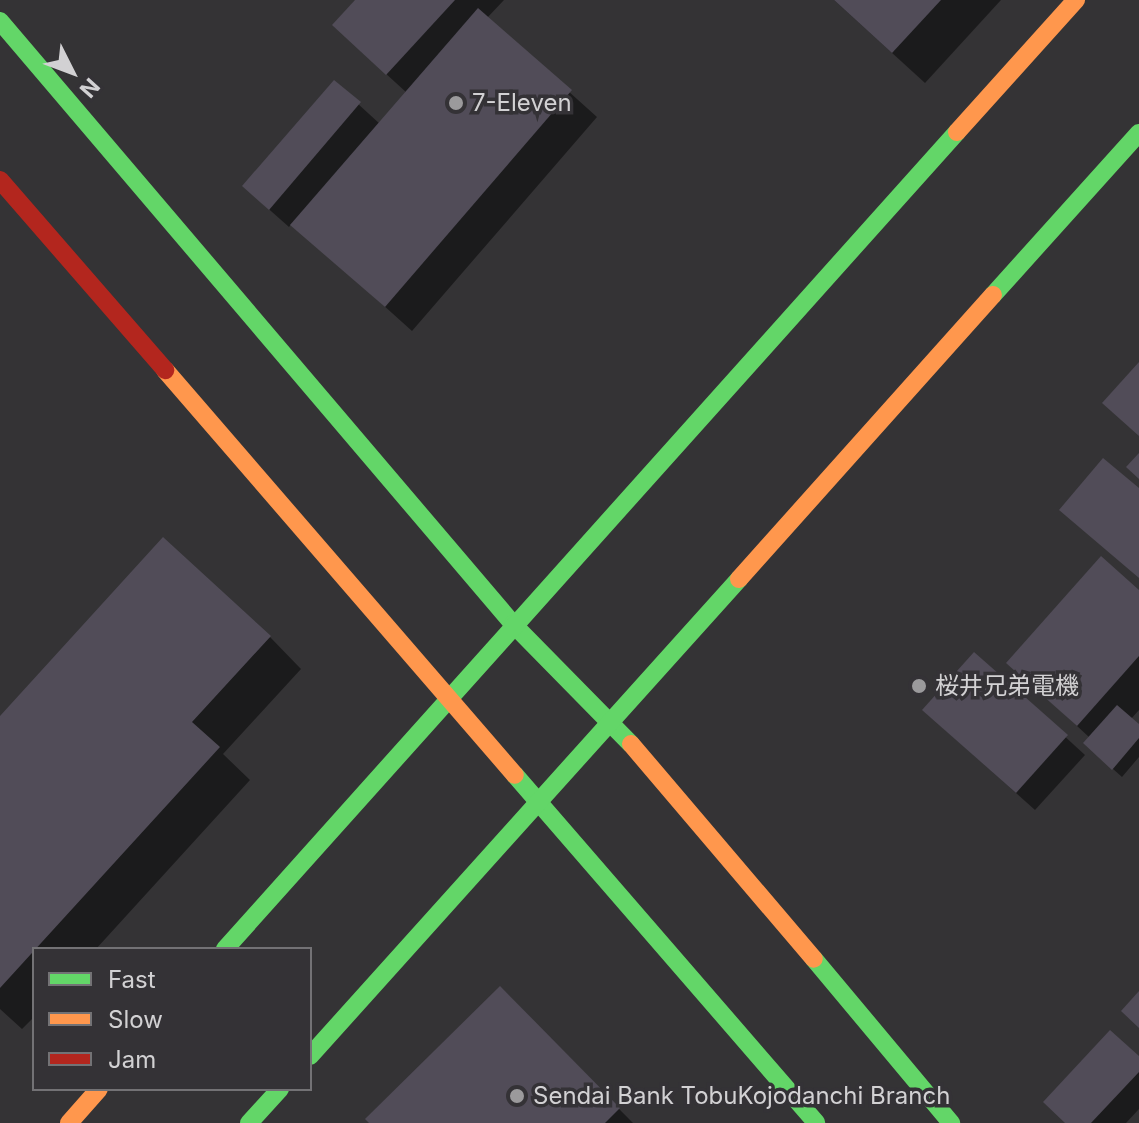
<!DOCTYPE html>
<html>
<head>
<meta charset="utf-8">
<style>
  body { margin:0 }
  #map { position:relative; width:1139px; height:1123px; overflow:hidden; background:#343335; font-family:Inter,"Noto Sans JP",sans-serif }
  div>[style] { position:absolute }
  .shadow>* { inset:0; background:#0007 }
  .building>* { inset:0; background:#514c58 }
  .fast>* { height:18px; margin:-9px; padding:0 9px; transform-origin:9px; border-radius:9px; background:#63d668 }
  .slow>* { height:18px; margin:-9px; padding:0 9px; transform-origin:9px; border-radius:9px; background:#ff974d }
  .jam>* { height:18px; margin:-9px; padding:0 9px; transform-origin:9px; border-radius:9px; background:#b3261e }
  .dots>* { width:22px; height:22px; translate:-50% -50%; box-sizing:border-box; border:4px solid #343236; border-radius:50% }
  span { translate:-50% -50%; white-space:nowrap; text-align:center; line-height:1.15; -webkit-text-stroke:7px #343236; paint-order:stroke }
  .poi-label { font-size:24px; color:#d2d1d3 }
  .left { translate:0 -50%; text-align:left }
  .legend { position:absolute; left:32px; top:947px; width:280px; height:144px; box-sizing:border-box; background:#343236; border:2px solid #737275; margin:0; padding:10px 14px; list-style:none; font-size:24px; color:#d2d1d3 }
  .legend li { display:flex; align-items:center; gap:16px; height:40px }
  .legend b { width:40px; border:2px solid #737275 }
  .north { position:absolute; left:32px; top:32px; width:80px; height:80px; -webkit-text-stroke:6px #343236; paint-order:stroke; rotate:132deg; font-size:22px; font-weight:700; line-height:32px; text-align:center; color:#d2d1d3 }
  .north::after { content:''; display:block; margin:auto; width:28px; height:36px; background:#d2d1d3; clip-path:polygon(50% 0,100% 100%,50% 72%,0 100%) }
</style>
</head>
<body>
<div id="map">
  <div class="shadow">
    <div style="clip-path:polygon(358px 0,504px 0,487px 18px,597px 117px,412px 331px,292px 223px,289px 227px,263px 204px,334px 82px,380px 124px,407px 93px,361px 51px)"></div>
    <div style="clip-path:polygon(834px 0,1001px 0,925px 83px)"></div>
    <div style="clip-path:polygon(1139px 593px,1139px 710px,1131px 719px,1139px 727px,1139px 757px,1122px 777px,1094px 752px,1090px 738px,1008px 662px)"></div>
    <div style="clip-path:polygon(270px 637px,301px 669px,223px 754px,250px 780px,96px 949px,34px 949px,34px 1017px,22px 1029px,0 1009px,0 719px)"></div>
    <div style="clip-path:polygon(975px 654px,1085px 755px,1035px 810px,943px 728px)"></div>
    <div style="clip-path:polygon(500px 989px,633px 1123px,372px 1123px)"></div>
    <div style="clip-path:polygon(1139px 1059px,1139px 1109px,1126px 1123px,1067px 1123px)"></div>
  </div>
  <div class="building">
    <div style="clip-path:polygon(355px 0,455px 0,386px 75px,332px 25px)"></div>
    <div style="clip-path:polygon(834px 0,941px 0,892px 53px)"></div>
    <div style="clip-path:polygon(478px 8px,572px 90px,385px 307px,290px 225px)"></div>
    <div style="clip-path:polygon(334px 80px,361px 102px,269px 210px,242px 186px)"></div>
    <div style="clip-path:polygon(1139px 362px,1139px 436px,1102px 403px)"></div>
    <div style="clip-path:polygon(1139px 453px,1139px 479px,1126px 467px)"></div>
    <div style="clip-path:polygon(1103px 458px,1139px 488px,1139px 578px,1059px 510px)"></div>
    <div style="clip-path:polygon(163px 537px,271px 636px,192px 722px,220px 747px,0 988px,0 716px)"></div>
    <div style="clip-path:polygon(1101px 556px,1139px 590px,1139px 656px,1077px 726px,1006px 663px)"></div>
    <div style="clip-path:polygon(974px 652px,1068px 735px,1016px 793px,922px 710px)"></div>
    <div style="clip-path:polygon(1117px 705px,1139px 724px,1139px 738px,1112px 770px,1083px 743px)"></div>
    <div style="clip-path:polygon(500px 986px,620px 1108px,605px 1123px,369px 1123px,365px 1119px)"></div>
    <div style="clip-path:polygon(1139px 991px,1139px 1028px,1121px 1011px)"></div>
    <div style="clip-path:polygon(1110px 1030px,1139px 1056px,1139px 1072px,1091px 1123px,1065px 1123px,1043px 1102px)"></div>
  </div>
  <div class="fast">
    <div style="left:0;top:21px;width:792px;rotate:49.61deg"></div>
    <div style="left:513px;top:624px;width:168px;rotate:45.5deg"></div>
    <div style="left:993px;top:295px;width:218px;rotate:-48deg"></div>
    <div style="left:515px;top:775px;width:460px;rotate:49.1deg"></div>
    <div style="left:225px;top:949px;width:1097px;rotate:-48.14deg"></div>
    <div style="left:814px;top:959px;width:214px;rotate:50.1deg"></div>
    <div style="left:310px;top:1056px;width:642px;rotate:-48.03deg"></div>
    <div style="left:249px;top:1123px;width:46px;rotate:-47.6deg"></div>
  </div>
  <div class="slow">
    <div style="left:957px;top:132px;width:178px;rotate:-48deg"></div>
    <div style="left:165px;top:370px;width:535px;rotate:49.17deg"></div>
    <div style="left:739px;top:579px;width:381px;rotate:-48.2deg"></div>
    <div style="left:631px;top:744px;width:282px;rotate:49.6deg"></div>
    <div style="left:69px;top:1123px;width:45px;rotate:-48.6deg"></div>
  </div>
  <div class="jam">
    <div style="left:0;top:180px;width:252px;rotate:49deg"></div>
  </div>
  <div class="dots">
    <div style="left:456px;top:103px;background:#9b9a9c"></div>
    <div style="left:919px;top:686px;background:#9b9a9c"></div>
    <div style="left:517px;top:1096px;background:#9b9a9c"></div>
  </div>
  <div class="poi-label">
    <span class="left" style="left:472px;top:103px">7-Eleven</span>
    <span class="left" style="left:935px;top:686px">桜井兄弟電機</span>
    <span class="left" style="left:533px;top:1096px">Sendai Bank TobuKojodanchi Branch</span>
  </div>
  <ul class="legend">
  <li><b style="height:10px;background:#63d668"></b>Fast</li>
  <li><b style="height:10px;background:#ff974d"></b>Slow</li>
  <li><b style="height:10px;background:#b3261e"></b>Jam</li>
  </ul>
  <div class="north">N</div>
</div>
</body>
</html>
